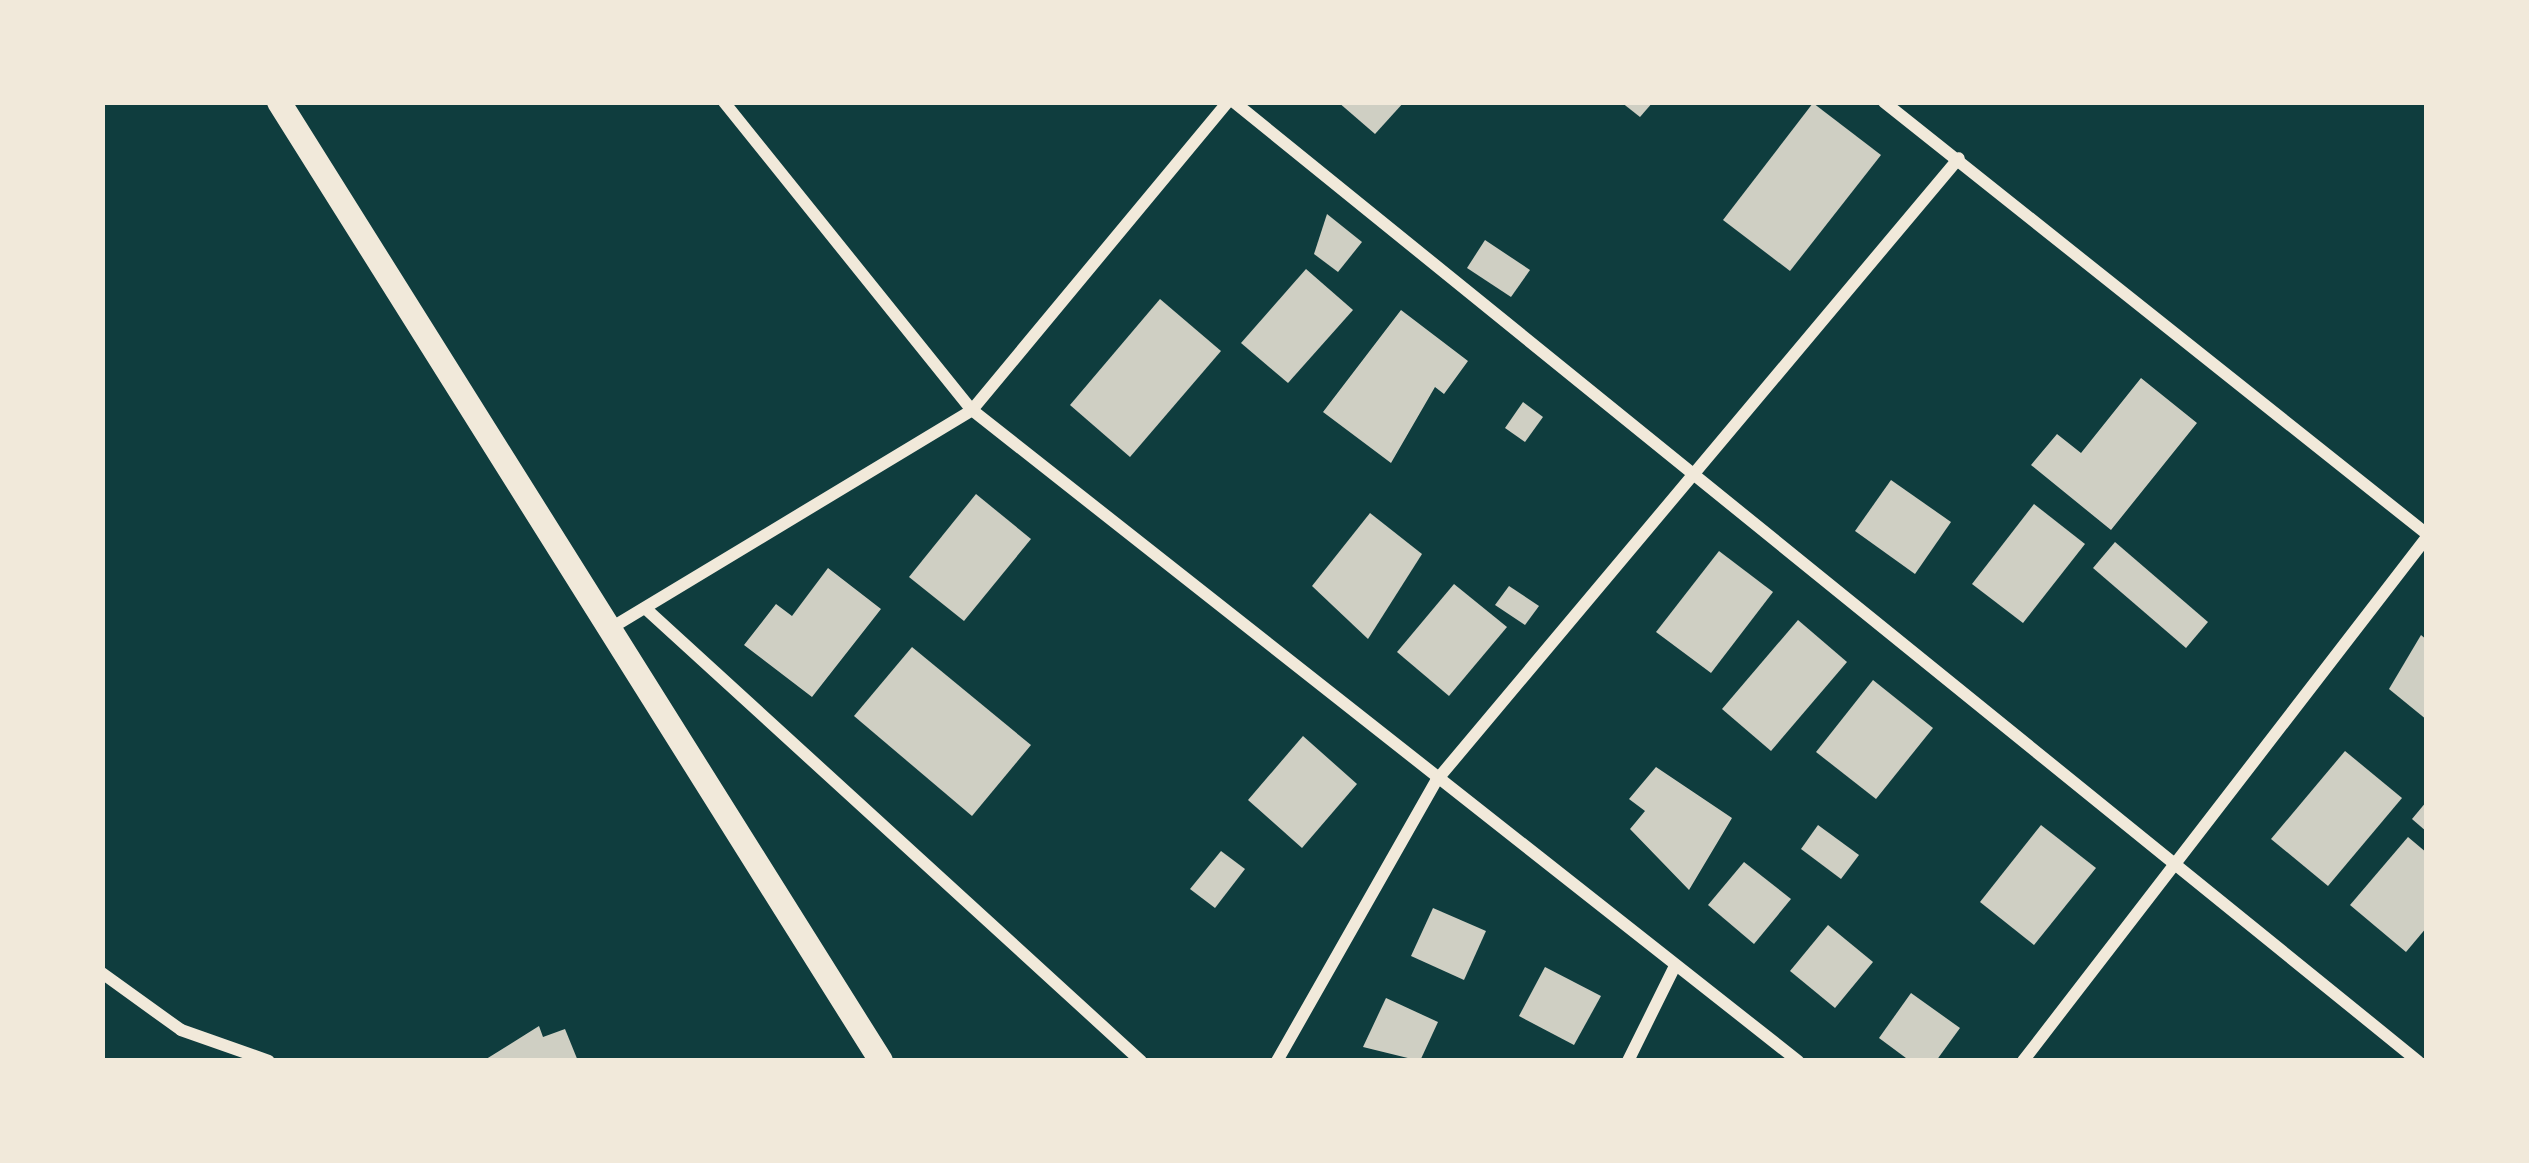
<!DOCTYPE html>
<html>
<head>
<meta charset="utf-8">
<style>
  body { margin:0 }
  #map { position:relative; width:2529px; height:1163px; overflow:hidden; background:#0f3d3e; font-family:"Libre Baskerville",serif }
  div>[style] { position:absolute }
  .building>* { inset:0; background:#cfcfc3 }
  .minor>* { height:12px; margin:-6px; padding:0 6px; transform-origin:6px; border-radius:6px; background:#f1e9da }
  .secondary>* { height:24px; margin:-12px; padding:0 12px; transform-origin:12px; border-radius:12px; background:#f1e9da }
  span { translate:-50% -50%; white-space:nowrap; text-align:center; line-height:1.15; -webkit-text-stroke:10px #f1e9da; paint-order:stroke }
  .frame { position:absolute; inset:0; border:105px solid #f1e9da; pointer-events:none }
</style>
</head>
<body>
<div id="map">
  <div class="building">
    <div style="clip-path:polygon(1338px 102px,1404px 102px,1375px 134px)"></div>
    <div style="clip-path:polygon(1621px 102px,1653px 102px,1640px 117px)"></div>
    <div style="clip-path:polygon(1813px 103px,1881px 155px,1790px 271px,1723px 220px)"></div>
    <div style="clip-path:polygon(1327px 214px,1362px 242px,1338px 272px,1314px 254px)"></div>
    <div style="clip-path:polygon(1485px 240px,1530px 270px,1511px 297px,1467px 268px)"></div>
    <div style="clip-path:polygon(1306px 269px,1353px 310px,1288px 383px,1241px 343px)"></div>
    <div style="clip-path:polygon(1160px 299px,1221px 351px,1130px 457px,1070px 405px)"></div>
    <div style="clip-path:polygon(1401px 310px,1468px 361px,1444px 394px,1435px 387px,1391px 463px,1323px 412px)"></div>
    <div style="clip-path:polygon(2141px 378px,2197px 423px,2111px 530px,2031px 465px,2057px 434px,2081px 453px)"></div>
    <div style="clip-path:polygon(1523px 402px,1543px 417px,1525px 442px,1505px 428px)"></div>
    <div style="clip-path:polygon(1891px 480px,1951px 522px,1915px 574px,1855px 531px)"></div>
    <div style="clip-path:polygon(976px 494px,1031px 539px,964px 621px,909px 577px)"></div>
    <div style="clip-path:polygon(2034px 504px,2085px 544px,2023px 623px,1972px 584px)"></div>
    <div style="clip-path:polygon(1370px 513px,1422px 554px,1368px 639px,1312px 586px)"></div>
    <div style="clip-path:polygon(2115px 542px,2208px 622px,2186px 648px,2093px 568px)"></div>
    <div style="clip-path:polygon(1719px 551px,1773px 592px,1711px 673px,1656px 632px)"></div>
    <div style="clip-path:polygon(828px 568px,881px 609px,812px 697px,744px 645px,776px 604px,792px 616px)"></div>
    <div style="clip-path:polygon(1454px 584px,1507px 627px,1449px 696px,1397px 652px)"></div>
    <div style="clip-path:polygon(1509px 586px,1539px 606px,1525px 625px,1495px 605px)"></div>
    <div style="clip-path:polygon(1798px 620px,1847px 662px,1771px 751px,1722px 709px)"></div>
    <div style="clip-path:polygon(2421px 635px,2427px 640px,2427px 720px,2389px 689px)"></div>
    <div style="clip-path:polygon(912px 647px,1031px 745px,972px 816px,854px 716px)"></div>
    <div style="clip-path:polygon(1873px 680px,1933px 728px,1876px 799px,1816px 752px)"></div>
    <div style="clip-path:polygon(1303px 736px,1357px 784px,1302px 848px,1248px 800px)"></div>
    <div style="clip-path:polygon(2345px 751px,2402px 798px,2328px 886px,2271px 839px)"></div>
    <div style="clip-path:polygon(1656px 767px,1732px 818px,1689px 890px,1630px 829px,1645px 811px,1629px 799px)"></div>
    <div style="clip-path:polygon(2427px 801px,2427px 832px,2412px 819px)"></div>
    <div style="clip-path:polygon(1818px 825px,1859px 855px,1841px 879px,1801px 849px)"></div>
    <div style="clip-path:polygon(2041px 825px,2096px 868px,2034px 945px,1980px 902px)"></div>
    <div style="clip-path:polygon(2408px 837px,2427px 853px,2427px 927px,2406px 952px,2350px 905px)"></div>
    <div style="clip-path:polygon(1221px 851px,1245px 869px,1215px 908px,1190px 889px)"></div>
    <div style="clip-path:polygon(1744px 862px,1791px 899px,1754px 944px,1708px 905px)"></div>
    <div style="clip-path:polygon(1433px 908px,1486px 931px,1464px 980px,1411px 956px)"></div>
    <div style="clip-path:polygon(1828px 925px,1873px 962px,1835px 1008px,1790px 971px)"></div>
    <div style="clip-path:polygon(1545px 967px,1601px 996px,1574px 1045px,1519px 1016px)"></div>
    <div style="clip-path:polygon(1911px 993px,1960px 1028px,1936px 1061px,1910px 1061px,1879px 1038px)"></div>
    <div style="clip-path:polygon(1386px 998px,1438px 1022px,1420px 1061px,1363px 1047px)"></div>
    <div style="clip-path:polygon(539px 1026px,543px 1037px,565px 1029px,578px 1061px,483px 1061px)"></div>
  </div>
  <div class="minor">
    <div style="left:724px;top:102px;width:395px;rotate:51.2deg"></div>
    <div style="left:972px;top:410px;width:1052px;rotate:38.24deg"></div>
    <div style="left:1234px;top:102px;width:1524px;rotate:39.01deg"></div>
    <div style="left:1884px;top:102px;width:694px;rotate:38.51deg"></div>
    <div style="left:645px;top:608px;width:672px;rotate:42.41deg"></div>
    <div style="left:616px;top:625px;width:416px;rotate:-31.1deg"></div>
    <div style="left:972px;top:410px;width:400px;rotate:-50.3deg"></div>
    <div style="left:102px;top:973px;width:97px;rotate:35.8deg"></div>
    <div style="left:181px;top:1030px;width:93px;rotate:19.4deg"></div>
    <div style="left:1277px;top:1061px;width:322px;rotate:-60.4deg"></div>
    <div style="left:1436px;top:781px;width:813px;rotate:-49.99deg"></div>
    <div style="left:1628px;top:1061px;width:106px;rotate:-63.7deg"></div>
    <div style="left:2023px;top:1061px;width:662px;rotate:-52.37deg"></div>
  </div>
  <div class="secondary">
    <div style="left:279px;top:102px;width:1132px;rotate:57.88deg"></div>
  </div>
  <div class="frame"></div>
</div>
</body>
</html>
